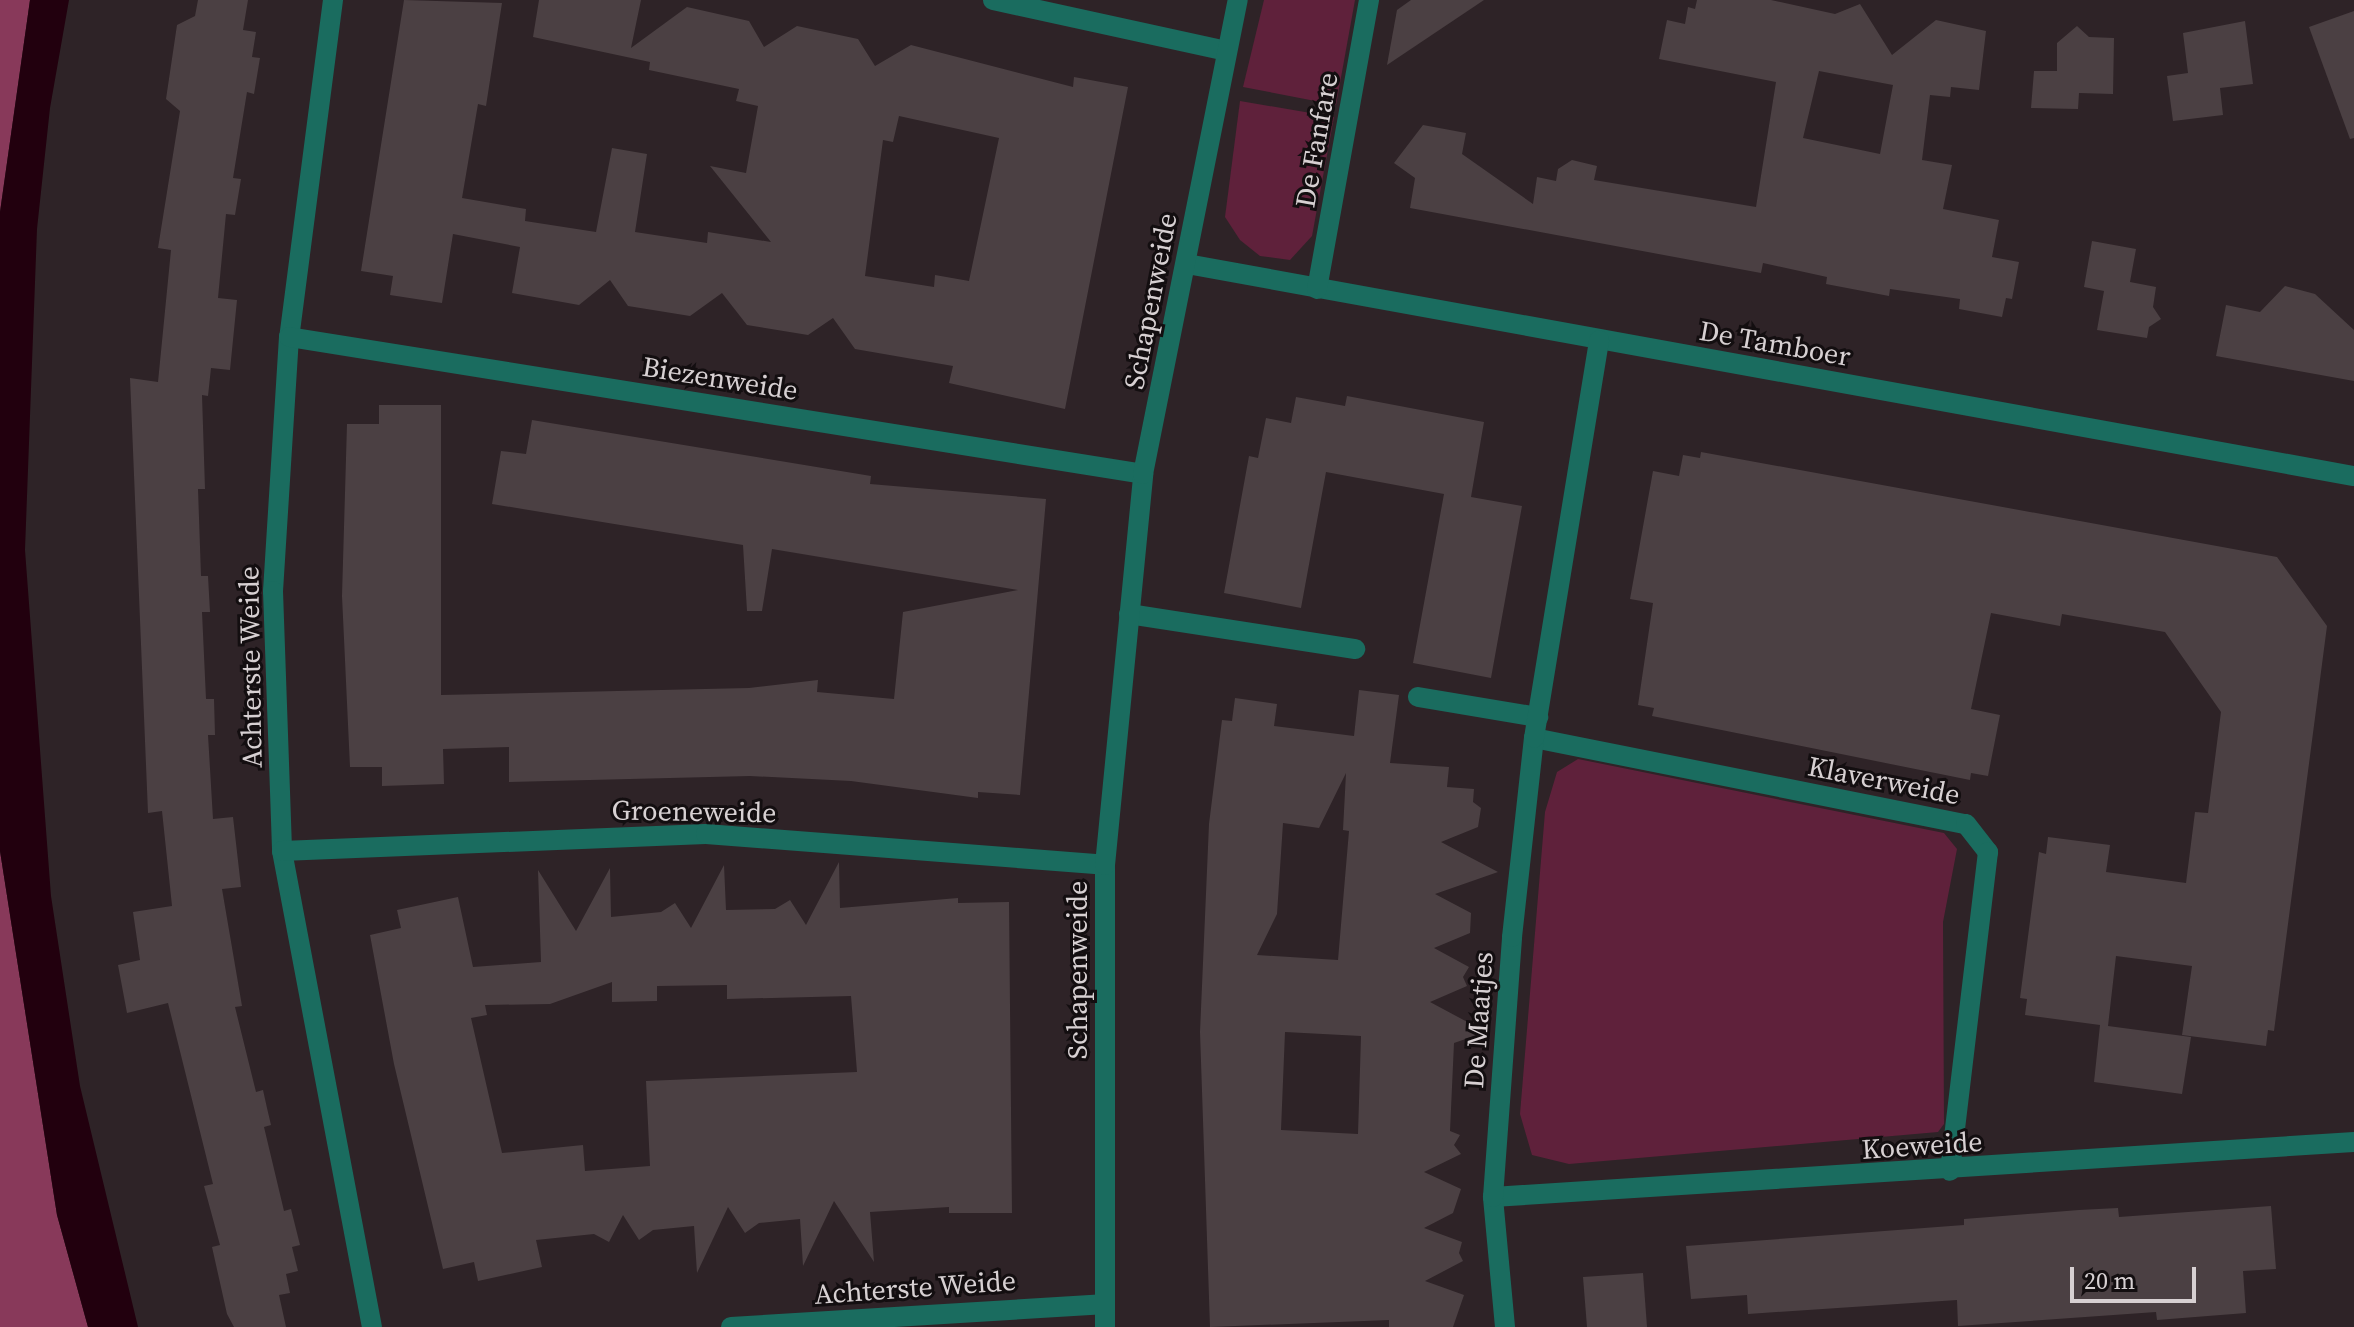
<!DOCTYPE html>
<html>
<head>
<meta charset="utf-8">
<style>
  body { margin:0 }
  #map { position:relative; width:2354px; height:1327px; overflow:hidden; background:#2e2327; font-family:"Source Serif 4",serif }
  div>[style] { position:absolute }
  .green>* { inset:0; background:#5f213b }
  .forest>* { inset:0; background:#88395a }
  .water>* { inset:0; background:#22000e }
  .building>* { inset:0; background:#4b4043 }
  .street>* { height:20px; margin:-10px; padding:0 10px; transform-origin:10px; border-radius:10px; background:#1a6c5f }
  span { translate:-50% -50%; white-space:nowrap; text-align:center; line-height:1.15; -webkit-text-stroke:6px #130e10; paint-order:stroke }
  .street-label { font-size:28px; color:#d7d0d2 }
  .scale { position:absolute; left:2070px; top:1267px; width:126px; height:36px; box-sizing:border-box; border:4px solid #d7d0d2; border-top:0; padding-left:10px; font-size:24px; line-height:28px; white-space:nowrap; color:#d7d0d2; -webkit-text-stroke:6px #130e10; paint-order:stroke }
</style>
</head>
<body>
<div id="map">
  <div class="green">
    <div style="clip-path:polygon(1264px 0,1355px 0,1336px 105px,1243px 87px)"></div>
    <div style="clip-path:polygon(1240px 101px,1334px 117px,1312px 236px,1290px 260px,1260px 256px,1240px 240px,1225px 217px)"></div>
    <div style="clip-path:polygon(1578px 759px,1944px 833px,1957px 849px,1943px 922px,1944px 1124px,1938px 1132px,1569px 1164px,1532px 1155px,1520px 1114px,1545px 812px,1557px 772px)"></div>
  </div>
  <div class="forest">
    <div style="clip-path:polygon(0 0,30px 0,0 212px)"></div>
    <div style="clip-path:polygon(0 851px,57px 1215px,88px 1327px,0 1327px)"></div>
  </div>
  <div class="water">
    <div style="clip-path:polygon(30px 0,69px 0,50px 108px,37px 229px,25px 550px,51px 896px,80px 1086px,138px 1327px,88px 1327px,57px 1215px,0 851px,0 212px)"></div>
  </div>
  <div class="building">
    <div style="clip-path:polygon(198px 0,248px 0,243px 30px,256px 32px,252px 57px,260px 58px,254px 94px,247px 92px,233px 178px,241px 179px,235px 215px,226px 214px,218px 298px,237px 300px,230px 370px,211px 368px,208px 396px,202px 395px,205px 489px,198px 489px,201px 576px,208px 576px,210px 612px,202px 612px,206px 699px,214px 699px,215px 735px,208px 735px,213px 819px,233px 817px,241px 887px,222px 889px,242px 1006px,235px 1007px,256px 1092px,263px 1090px,267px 1108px,271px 1125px,264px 1127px,284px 1211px,291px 1209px,300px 1245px,292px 1247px,298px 1271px,286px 1274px,290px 1293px,279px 1295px,286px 1327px,234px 1327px,227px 1314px,212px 1247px,220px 1245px,204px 1186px,213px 1184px,168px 1003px,127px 1013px,118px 965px,140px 960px,133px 912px,172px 906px,162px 811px,148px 813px,130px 378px,158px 382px,171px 250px,158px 248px,180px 111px,166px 99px,177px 25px,195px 16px)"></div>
    <div style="clip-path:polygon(evenodd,404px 0,502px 3px,486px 106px,478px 104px,462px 198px,526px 209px,525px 221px,596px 232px,612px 148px,647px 154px,635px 232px,707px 243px,708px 232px,771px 242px,710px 166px,746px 173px,758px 106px,736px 101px,739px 89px,649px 70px,650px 62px,533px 37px,539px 0,641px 0,631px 48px,687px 7px,749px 21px,764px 47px,797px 26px,858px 39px,875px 66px,911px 45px,1073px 87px,1074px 77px,1128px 87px,1065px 409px,949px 383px,953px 366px,855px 349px,833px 318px,808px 335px,747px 325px,722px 293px,690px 316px,628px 306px,610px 280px,579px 305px,512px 293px,520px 247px,453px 234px,442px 303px,390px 295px,393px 276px,361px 271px,404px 0,899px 116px,999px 138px,969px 281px,935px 275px,934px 287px,865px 276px,883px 140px,893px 142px,899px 116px)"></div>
    <div style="clip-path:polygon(1411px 0,1484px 0,1387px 65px,1397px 10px)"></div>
    <div style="clip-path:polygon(evenodd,1697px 0,1771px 0,1835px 14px,1860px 4px,1892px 55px,1936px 20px,1986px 31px,1979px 90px,1951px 87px,1950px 97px,1930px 95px,1922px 160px,1952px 165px,1943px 209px,1999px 220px,1992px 257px,2019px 262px,2012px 299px,2006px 298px,2002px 317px,1959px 309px,1960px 299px,1890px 289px,1889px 296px,1826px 284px,1827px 277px,1763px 263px,1761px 273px,1410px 208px,1415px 178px,1394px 163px,1423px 125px,1466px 133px,1462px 154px,1533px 204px,1537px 177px,1556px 181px,1558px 169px,1572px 160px,1597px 166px,1594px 180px,1756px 207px,1776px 82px,1659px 59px,1667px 20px,1685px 24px,1688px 7px,1695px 9px,1697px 0,1819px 71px,1893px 85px,1880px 154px,1803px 138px,1819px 71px)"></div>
    <div style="clip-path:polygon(2354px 11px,2354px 138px,2350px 139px,2309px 27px)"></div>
    <div style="clip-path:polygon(2245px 21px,2253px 84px,2220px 88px,2223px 115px,2173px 121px,2167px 76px,2188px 73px,2183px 33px)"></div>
    <div style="clip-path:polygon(2077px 26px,2089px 37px,2114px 38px,2113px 94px,2079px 93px,2078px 109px,2031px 108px,2034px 71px,2057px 71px,2057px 43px)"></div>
    <div style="clip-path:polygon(2092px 241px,2136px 249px,2130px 282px,2156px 287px,2153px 307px,2161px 319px,2149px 327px,2147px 338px,2097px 330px,2104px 291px,2084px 287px)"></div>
    <div style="clip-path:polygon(2285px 286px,2315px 294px,2354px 330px,2354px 381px,2216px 356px,2226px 305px,2260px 312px)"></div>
    <div style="clip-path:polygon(1347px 396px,1484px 422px,1471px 497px,1522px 506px,1491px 678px,1413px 663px,1444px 494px,1326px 472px,1301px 608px,1224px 593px,1249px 456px,1258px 458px,1266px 418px,1291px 423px,1296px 397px,1345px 406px)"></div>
    <div style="clip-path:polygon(379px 405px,441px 405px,441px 695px,749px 688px,818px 680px,817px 692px,894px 699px,903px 612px,1018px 590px,772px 549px,762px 611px,747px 611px,743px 545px,492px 504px,501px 451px,526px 454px,532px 420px,871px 476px,870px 484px,1046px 499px,1020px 795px,978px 792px,978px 798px,851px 781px,750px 776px,509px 782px,509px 747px,443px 749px,444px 784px,382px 786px,382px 767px,350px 767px,342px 596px,347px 424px,379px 424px)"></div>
    <div style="clip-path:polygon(1701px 452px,2277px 557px,2327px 626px,2274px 1031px,2268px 1030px,2266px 1046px,2182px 1035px,2192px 966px,2116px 956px,2108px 1026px,2191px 1037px,2182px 1094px,2094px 1082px,2100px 1025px,2025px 1015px,2027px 999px,2020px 998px,2039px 852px,2046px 854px,2048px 837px,2110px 845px,2106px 872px,2186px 883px,2195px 812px,2208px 813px,2221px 712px,2165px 632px,2062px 614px,2060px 626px,1991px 613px,1971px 709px,2000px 715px,1988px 776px,1971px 773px,1970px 780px,1652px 716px,1654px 708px,1638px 705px,1653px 603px,1630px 599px,1653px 471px,1679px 476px,1683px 455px,1700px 458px)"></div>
    <div style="clip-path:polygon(evenodd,1359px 690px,1399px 695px,1390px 763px,1449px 767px,1447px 787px,1474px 789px,1473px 802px,1481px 808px,1478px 827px,1441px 842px,1498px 872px,1435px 894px,1471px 913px,1470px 933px,1434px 948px,1469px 967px,1463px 977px,1467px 986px,1430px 1002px,1486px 1032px,1454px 1043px,1450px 1131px,1460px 1135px,1454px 1145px,1461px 1154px,1424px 1172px,1461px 1189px,1453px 1213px,1424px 1228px,1462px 1242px,1459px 1253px,1463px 1261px,1425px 1281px,1464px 1295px,1453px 1327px,1389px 1327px,1389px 1320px,1210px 1327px,1200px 1032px,1209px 824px,1222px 720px,1232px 721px,1235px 698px,1277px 704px,1274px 726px,1354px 736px,1359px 690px,1346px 773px,1343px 830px,1349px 831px,1338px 960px,1257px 955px,1277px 914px,1283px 823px,1319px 828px,1346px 773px,1359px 690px,1285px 1032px,1361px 1036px,1358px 1134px,1281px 1130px,1285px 1032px)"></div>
    <div style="clip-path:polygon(evenodd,839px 862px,840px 908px,958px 898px,958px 903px,1009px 902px,1012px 1213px,949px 1213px,949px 1207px,870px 1212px,874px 1262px,834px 1201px,803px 1266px,800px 1219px,759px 1223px,745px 1233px,728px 1207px,697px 1273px,694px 1226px,653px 1230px,639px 1240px,623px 1215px,609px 1242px,594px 1234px,536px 1240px,542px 1267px,478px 1281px,474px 1262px,443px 1269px,394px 1064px,370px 935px,401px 928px,397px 910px,458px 897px,473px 967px,541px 962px,538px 870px,576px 931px,610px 868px,611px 917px,661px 912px,675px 903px,691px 928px,724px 865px,726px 910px,775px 909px,790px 900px,806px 925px,839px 862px,612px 982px,612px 1002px,657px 1001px,657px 986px,727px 985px,727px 999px,851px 996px,857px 1072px,646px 1081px,650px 1166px,585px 1171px,583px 1145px,502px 1153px,471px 1018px,487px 1015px,485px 1005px,550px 1004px,612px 982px)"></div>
    <div style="clip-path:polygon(2271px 1206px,2276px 1269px,2243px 1271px,2246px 1313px,2157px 1320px,2156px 1312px,1958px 1326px,1957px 1300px,1748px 1314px,1747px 1295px,1691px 1299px,1686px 1246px,1964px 1225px,1964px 1219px,2079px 1210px,2118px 1208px,2119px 1217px)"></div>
    <div style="clip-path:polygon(1643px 1273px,1647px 1327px,1587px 1327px,1583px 1277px)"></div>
  </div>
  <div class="street">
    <div style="left:333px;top:0;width:340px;rotate:97.4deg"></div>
    <div style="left:289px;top:337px;width:255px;rotate:93.6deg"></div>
    <div style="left:273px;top:591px;width:260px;rotate:88deg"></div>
    <div style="left:282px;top:851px;width:484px;rotate:79.3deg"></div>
    <div style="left:993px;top:0;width:239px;rotate:12.3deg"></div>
    <div style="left:1187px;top:264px;width:1186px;rotate:10.3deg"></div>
    <div style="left:1317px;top:289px;width:294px;rotate:-79.8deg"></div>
    <div style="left:289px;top:337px;width:865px;rotate:9.11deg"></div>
    <div style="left:1129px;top:614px;width:229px;rotate:8.8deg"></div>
    <div style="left:1418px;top:697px;width:122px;rotate:9.5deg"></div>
    <div style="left:1534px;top:738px;width:440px;rotate:11.3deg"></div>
    <div style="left:1966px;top:824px;width:36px;rotate:52deg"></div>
    <div style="left:1988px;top:852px;width:321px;rotate:96.8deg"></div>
    <div style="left:282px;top:851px;width:424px;rotate:-2.3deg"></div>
    <div style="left:706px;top:834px;width:400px;rotate:4.4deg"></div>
    <div style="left:1493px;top:1197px;width:863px;rotate:-3.66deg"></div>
    <div style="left:731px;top:1327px;width:372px;rotate:-3.5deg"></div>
    <div style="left:1105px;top:1327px;width:462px;rotate:-90deg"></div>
    <div style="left:1105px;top:865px;width:393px;rotate:-84.4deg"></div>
    <div style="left:1143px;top:474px;width:483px;rotate:-78.7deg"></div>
    <div style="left:1505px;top:1327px;width:131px;rotate:-95.3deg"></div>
    <div style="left:1493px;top:1197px;width:261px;rotate:-85.8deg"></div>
    <div style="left:1512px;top:937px;width:200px;rotate:-83.7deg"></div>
    <div style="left:1534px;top:738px;width:403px;rotate:-80.7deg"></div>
  </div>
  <div class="street-label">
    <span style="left:1316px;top:140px;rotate:-80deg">De Fanfare</span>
    <span style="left:1150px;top:301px;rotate:-79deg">Schapenweide</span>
    <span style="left:1775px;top:343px;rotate:10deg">De Tamboer</span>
    <span style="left:720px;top:378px;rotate:9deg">Biezenweide</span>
    <span style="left:250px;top:667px;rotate:-91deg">Achterste Weide</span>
    <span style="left:1884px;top:780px;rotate:11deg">Klaverweide</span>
    <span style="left:694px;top:811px;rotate:1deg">Groeneweide</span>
    <span style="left:1077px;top:970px;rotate:-90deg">Schapenweide</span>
    <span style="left:1478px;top:1020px;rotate:-86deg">De Maatjes</span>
    <span style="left:1922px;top:1145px;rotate:-4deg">Koeweide</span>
    <span style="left:915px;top:1287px;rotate:-4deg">Achterste Weide</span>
  </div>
  <div class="scale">20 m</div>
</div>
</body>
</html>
